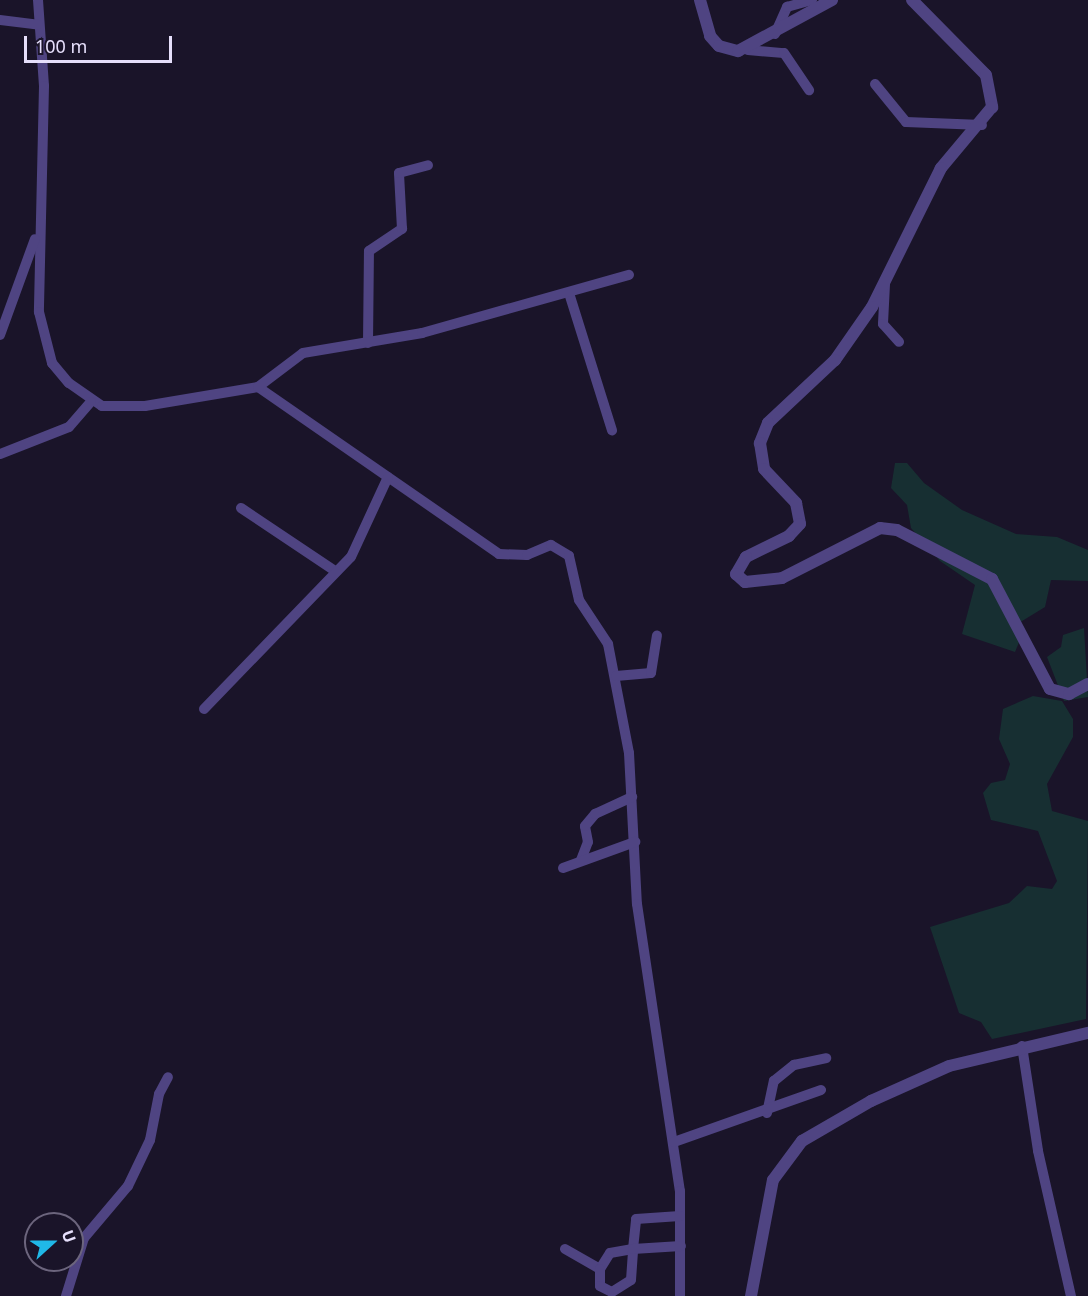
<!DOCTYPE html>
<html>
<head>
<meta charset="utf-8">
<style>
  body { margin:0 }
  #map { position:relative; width:1088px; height:1296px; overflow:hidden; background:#1a1429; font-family:"Noto Sans",sans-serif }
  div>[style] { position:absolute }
  .green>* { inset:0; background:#172f32 }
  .minor>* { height:10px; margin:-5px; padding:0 5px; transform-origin:5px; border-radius:5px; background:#4f4482 }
  .tertiary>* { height:12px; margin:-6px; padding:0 6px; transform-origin:6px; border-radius:6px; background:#4f4482 }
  span { translate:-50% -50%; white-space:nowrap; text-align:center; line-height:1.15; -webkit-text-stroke:4.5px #1a1429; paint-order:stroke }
  .north { position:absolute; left:24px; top:1212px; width:60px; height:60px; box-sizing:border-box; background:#1a1429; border:2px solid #6c657d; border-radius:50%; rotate:69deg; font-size:16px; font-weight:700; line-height:24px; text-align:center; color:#e6dffb }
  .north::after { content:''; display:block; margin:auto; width:21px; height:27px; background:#20b8e7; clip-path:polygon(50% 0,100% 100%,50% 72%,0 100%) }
  .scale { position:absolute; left:24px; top:36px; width:148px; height:27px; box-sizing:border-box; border:3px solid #e6dffb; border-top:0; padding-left:8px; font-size:18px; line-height:21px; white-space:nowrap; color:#e6dffb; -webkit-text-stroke:4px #1a1429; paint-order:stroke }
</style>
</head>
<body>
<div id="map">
  <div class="green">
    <div style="clip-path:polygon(895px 463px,907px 463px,924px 483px,962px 510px,1016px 534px,1057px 537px,1088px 550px,1088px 581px,1051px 580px,1045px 607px,1014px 626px,1020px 640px,1015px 652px,962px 634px,975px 585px,940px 561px,911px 528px,907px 505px,891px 488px)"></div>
    <div style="clip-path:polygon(1084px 628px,1088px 697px,1064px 701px,1047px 657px,1061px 647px,1063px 635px)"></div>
    <div style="clip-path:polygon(1033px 696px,1062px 701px,1073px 719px,1073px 737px,1047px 784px,1052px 811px,1088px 821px,1086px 1019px,992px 1039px,981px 1022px,959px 1013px,930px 927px,1009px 903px,1027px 886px,1052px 889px,1057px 881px,1038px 831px,991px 820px,983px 793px,991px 783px,1005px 780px,1010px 764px,999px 739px,1003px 709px)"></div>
  </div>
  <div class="minor">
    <div style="left:38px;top:0;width:86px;rotate:86deg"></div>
    <div style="left:44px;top:86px;width:226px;rotate:91.3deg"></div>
    <div style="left:39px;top:312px;width:53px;rotate:75.7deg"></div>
    <div style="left:52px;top:363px;width:26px;rotate:50deg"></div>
    <div style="left:69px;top:383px;width:40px;rotate:34.9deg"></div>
    <div style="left:102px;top:406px;width:43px"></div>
    <div style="left:145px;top:406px;width:115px;rotate:-9.5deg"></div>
    <div style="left:258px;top:387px;width:293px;rotate:34.7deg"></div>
    <div style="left:499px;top:554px;width:28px;rotate:2deg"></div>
    <div style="left:527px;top:555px;width:26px;rotate:-23deg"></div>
    <div style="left:551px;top:545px;width:21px;rotate:31deg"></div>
    <div style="left:569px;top:556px;width:45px;rotate:77.2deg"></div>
    <div style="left:579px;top:600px;width:53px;rotate:56.6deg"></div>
    <div style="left:608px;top:644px;width:111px;rotate:79.1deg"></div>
    <div style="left:629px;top:753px;width:151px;rotate:87deg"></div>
    <div style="left:637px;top:904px;width:290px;rotate:81.5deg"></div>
    <div style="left:680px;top:1191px;width:105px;rotate:90deg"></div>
    <div style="left:0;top:20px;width:38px;rotate:7deg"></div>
    <div style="left:775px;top:34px;width:30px;rotate:-66deg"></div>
    <div style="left:787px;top:7px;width:26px;rotate:-16deg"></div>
    <div style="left:748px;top:50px;width:36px;rotate:5deg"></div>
    <div style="left:784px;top:53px;width:45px;rotate:56deg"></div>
    <div style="left:875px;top:84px;width:49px;rotate:50.8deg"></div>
    <div style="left:906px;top:122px;width:76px;rotate:2.3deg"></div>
    <div style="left:885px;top:284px;width:40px;rotate:92.9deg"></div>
    <div style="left:883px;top:324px;width:24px;rotate:48deg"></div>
    <div style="left:569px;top:293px;width:144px;rotate:72.6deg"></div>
    <div style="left:0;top:335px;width:102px;rotate:-70deg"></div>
    <div style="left:368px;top:343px;width:92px;rotate:-89.4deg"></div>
    <div style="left:369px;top:251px;width:40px;rotate:-34deg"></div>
    <div style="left:402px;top:229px;width:56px;rotate:-93.1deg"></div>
    <div style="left:399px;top:173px;width:30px;rotate:-15deg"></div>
    <div style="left:258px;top:387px;width:56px;rotate:-37.1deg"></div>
    <div style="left:303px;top:353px;width:121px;rotate:-9.5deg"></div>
    <div style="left:422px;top:333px;width:215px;rotate:-15.7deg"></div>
    <div style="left:0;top:454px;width:74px;rotate:-21.4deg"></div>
    <div style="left:69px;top:427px;width:33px;rotate:-49deg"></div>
    <div style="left:241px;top:508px;width:113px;rotate:33.8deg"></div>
    <div style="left:616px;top:676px;width:35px;rotate:-5deg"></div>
    <div style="left:651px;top:673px;width:38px;rotate:-81deg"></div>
    <div style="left:204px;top:709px;width:211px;rotate:-46deg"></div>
    <div style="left:351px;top:557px;width:88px;rotate:-65.2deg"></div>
    <div style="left:581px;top:860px;width:19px;rotate:-69deg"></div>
    <div style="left:588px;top:842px;width:16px;rotate:-101deg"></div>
    <div style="left:585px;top:826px;width:16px;rotate:-50deg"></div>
    <div style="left:595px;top:814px;width:41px;rotate:-24.7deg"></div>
    <div style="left:563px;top:868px;width:77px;rotate:-19.9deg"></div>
    <div style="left:1022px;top:1046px;width:106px;rotate:81.3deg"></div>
    <div style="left:1038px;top:1151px;width:149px;rotate:77.2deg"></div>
    <div style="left:767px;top:1113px;width:33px;rotate:-78deg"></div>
    <div style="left:774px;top:1081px;width:26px;rotate:-39deg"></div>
    <div style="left:794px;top:1065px;width:33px;rotate:-12deg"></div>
    <div style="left:674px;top:1142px;width:156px;rotate:-19.5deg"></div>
    <div style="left:565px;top:1249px;width:40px;rotate:29.7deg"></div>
    <div style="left:600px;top:1269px;width:19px;rotate:-58deg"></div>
    <div style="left:610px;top:1253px;width:23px;rotate:-10deg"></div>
    <div style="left:633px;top:1249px;width:30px;rotate:-84deg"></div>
    <div style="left:636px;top:1219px;width:44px;rotate:-3.9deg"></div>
    <div style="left:600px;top:1269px;width:17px;rotate:90deg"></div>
    <div style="left:600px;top:1286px;width:13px;rotate:27deg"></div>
    <div style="left:612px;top:1292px;width:22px;rotate:-32deg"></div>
    <div style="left:631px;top:1280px;width:31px;rotate:-86deg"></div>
    <div style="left:633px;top:1249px;width:48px;rotate:-3.6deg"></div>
    <div style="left:66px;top:1296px;width:61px;rotate:-72.8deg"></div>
    <div style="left:84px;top:1238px;width:68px;rotate:-49.8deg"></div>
    <div style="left:128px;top:1186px;width:51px;rotate:-64.4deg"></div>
    <div style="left:150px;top:1140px;width:47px;rotate:-78.9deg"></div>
    <div style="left:159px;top:1094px;width:19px;rotate:-62deg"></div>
  </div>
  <div class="tertiary">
    <div style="left:700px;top:0;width:37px;rotate:74deg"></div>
    <div style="left:710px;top:36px;width:13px;rotate:48deg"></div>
    <div style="left:719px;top:46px;width:20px;rotate:15deg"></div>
    <div style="left:738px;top:51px;width:107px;rotate:-28.5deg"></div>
    <div style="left:912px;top:0;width:105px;rotate:45.4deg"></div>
    <div style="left:986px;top:75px;width:33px;rotate:79deg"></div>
    <div style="left:992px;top:107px;width:80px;rotate:129.9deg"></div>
    <div style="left:941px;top:168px;width:155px;rotate:116.4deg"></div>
    <div style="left:872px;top:307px;width:65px;rotate:124.9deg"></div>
    <div style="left:835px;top:360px;width:92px;rotate:136.8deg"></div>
    <div style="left:768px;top:423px;width:22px;rotate:112deg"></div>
    <div style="left:760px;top:443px;width:26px;rotate:81deg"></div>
    <div style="left:764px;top:469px;width:47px;rotate:46.7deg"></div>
    <div style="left:796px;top:503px;width:21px;rotate:79deg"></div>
    <div style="left:800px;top:524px;width:16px;rotate:133deg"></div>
    <div style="left:789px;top:536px;width:48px;rotate:154deg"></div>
    <div style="left:746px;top:557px;width:20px;rotate:120deg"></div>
    <div style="left:736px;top:574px;width:12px;rotate:42deg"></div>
    <div style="left:745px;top:582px;width:37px;rotate:-6deg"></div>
    <div style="left:782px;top:578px;width:110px;rotate:-27deg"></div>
    <div style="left:880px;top:528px;width:17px;rotate:7deg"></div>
    <div style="left:897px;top:530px;width:107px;rotate:27.3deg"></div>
    <div style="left:992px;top:579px;width:124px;rotate:62.2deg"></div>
    <div style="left:1050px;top:689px;width:20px;rotate:15deg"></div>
    <div style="left:1069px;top:694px;width:21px;rotate:-28deg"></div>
    <div style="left:751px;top:1296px;width:118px;rotate:-79.3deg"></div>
    <div style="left:773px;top:1180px;width:49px;rotate:-53.4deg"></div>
    <div style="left:802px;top:1141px;width:80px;rotate:-30.1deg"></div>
    <div style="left:871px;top:1101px;width:85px;rotate:-24.2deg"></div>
    <div style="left:949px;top:1066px;width:143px;rotate:-13.4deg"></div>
  </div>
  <div class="north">U</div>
  <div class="scale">100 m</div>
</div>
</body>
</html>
